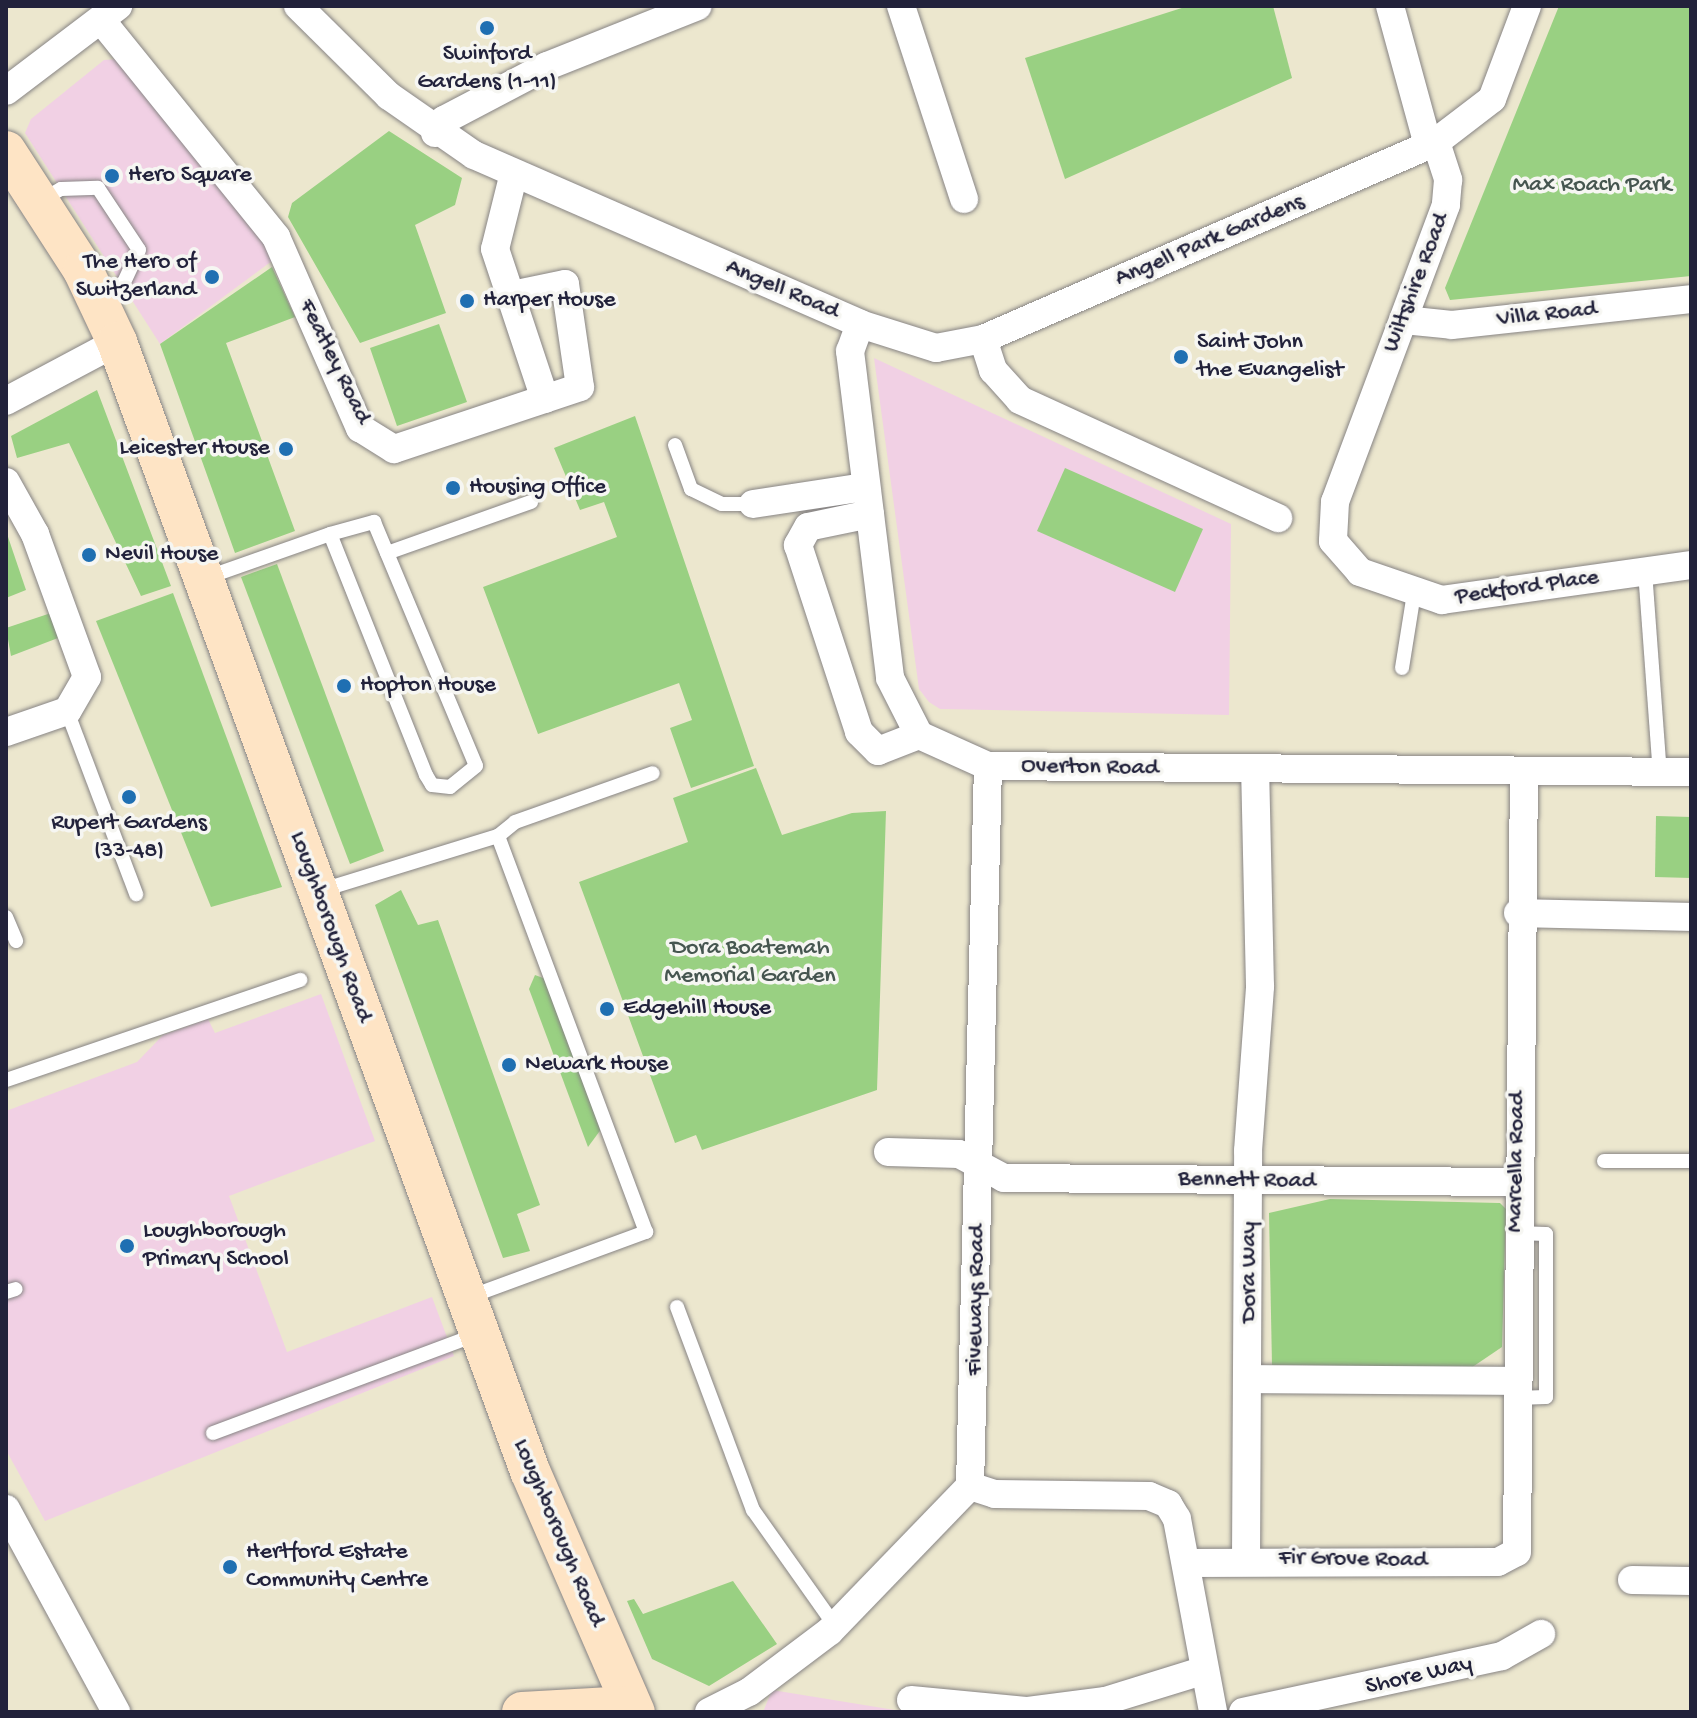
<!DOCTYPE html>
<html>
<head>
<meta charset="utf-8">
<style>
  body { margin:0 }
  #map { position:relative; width:1697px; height:1718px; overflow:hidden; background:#ece7ce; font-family:"Gochi Hand",sans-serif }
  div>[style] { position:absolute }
  .built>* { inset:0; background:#f1d0e4 }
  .green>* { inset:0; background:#99d082 }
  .roads { filter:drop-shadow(0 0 2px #878484) drop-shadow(0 0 2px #878484) }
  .lane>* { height:14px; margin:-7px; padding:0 7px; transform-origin:7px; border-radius:7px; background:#fff }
  .street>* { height:28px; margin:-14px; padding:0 14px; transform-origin:14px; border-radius:14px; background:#fff }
  .secondary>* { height:40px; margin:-20px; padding:0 20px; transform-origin:20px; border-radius:20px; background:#fee4c5 }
  .dots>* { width:22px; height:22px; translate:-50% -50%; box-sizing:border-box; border:4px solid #f6f6f2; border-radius:50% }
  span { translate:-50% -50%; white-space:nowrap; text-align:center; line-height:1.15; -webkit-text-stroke:7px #f6f6f2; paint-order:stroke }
  .poi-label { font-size:24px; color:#22223b }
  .left { translate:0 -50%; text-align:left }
  .right { translate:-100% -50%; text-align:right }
  .park-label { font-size:24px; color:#465650 }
  .street-label { font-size:24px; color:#22223b }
  .frame { position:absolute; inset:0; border:8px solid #22223b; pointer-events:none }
</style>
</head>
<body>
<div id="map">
  <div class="built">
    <div style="clip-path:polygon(119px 59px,276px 258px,160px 344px,25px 133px,31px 119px,104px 60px)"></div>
    <div style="clip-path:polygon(874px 358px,1231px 524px,1229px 715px,940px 709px,929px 702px,919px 689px)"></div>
    <div style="clip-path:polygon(321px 994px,375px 1141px,229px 1196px,287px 1352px,432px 1297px,454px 1356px,45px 1521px,6px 1450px,6px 1111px,137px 1062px,163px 1035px,208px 1019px,215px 1033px)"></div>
    <div style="clip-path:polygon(772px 1690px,907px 1712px,763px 1712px)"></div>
  </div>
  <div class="green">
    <div style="clip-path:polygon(1188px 6px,1273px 6px,1292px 78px,1065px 179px,1025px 58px)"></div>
    <div style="clip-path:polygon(1559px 6px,1691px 6px,1691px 276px,1450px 300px,1445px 288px)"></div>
    <div style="clip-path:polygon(389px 131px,462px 178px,455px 205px,415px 225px,446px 313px,360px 343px,288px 217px,292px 203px)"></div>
    <div style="clip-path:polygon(272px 267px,295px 317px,226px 343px,295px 531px,235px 553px,160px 344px)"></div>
    <div style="clip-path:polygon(439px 324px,467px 402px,397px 426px,370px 348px)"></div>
    <div style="clip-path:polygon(97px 390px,171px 586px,141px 596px,69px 443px,17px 458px,11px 436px)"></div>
    <div style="clip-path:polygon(635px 416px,754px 766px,691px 788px,670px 728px,692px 720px,679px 683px,538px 734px,483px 587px,617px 537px,604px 502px,580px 510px,554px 448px)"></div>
    <div style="clip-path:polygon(1065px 468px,1203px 529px,1175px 592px,1037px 531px)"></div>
    <div style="clip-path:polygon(6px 531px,26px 590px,6px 598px)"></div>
    <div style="clip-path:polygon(277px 564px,384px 851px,350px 864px,241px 577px)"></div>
    <div style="clip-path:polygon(173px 593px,282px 887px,211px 907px,96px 621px)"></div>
    <div style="clip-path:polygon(51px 613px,58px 638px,11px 656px,6px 628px)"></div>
    <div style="clip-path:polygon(756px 768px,782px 835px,852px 813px,886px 811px,877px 1090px,702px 1150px,696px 1135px,675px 1143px,579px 882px,688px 842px,673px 798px)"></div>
    <div style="clip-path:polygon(1656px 816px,1691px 817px,1691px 878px,1655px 877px)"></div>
    <div style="clip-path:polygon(401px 890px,418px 925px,438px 920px,540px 1205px,517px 1214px,530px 1251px,503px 1258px,375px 905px)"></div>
    <div style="clip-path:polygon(535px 975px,551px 981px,602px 1128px,588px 1147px,529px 989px)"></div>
    <div style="clip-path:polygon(1330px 1199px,1500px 1203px,1506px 1209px,1502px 1347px,1471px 1368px,1272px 1365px,1269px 1213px)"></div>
    <div style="clip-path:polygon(733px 1581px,777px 1644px,709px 1686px,652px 1659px,627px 1601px,634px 1599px,643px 1614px)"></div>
  </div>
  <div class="roads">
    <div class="lane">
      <div style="left:40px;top:201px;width:24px;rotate:-30deg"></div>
      <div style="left:61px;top:189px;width:37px;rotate:-2deg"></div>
      <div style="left:98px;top:188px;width:74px;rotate:56.5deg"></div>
      <div style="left:139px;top:250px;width:35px;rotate:115deg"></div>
      <div style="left:124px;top:282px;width:31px;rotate:140deg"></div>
      <div style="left:675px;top:445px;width:47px;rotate:70deg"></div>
      <div style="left:691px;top:489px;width:34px;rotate:26deg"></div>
      <div style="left:722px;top:504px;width:31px"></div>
      <div style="left:374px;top:522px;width:264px;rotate:67.3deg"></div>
      <div style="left:476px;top:766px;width:33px;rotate:141deg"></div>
      <div style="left:450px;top:787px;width:18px;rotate:-174deg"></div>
      <div style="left:432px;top:785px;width:12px;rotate:-121deg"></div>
      <div style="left:426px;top:775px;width:259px;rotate:-111.7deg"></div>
      <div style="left:330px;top:534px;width:46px;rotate:-15.3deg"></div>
      <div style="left:387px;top:553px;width:153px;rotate:-19.5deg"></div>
      <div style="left:1645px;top:571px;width:203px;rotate:85.8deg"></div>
      <div style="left:208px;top:577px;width:129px;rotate:-19.4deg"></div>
      <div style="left:1402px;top:668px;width:76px;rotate:-80.9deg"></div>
      <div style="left:67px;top:711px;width:196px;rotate:69.3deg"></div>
      <div style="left:319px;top:891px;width:187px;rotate:-17.1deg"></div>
      <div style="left:498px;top:836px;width:22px;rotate:-39deg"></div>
      <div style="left:515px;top:822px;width:146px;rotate:-19.5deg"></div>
      <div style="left:6px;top:917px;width:26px;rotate:67deg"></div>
      <div style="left:6px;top:1080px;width:311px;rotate:-18.8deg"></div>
      <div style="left:1604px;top:1161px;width:87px"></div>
      <div style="left:1516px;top:1233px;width:30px;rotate:2deg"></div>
      <div style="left:1546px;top:1234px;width:163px;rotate:90deg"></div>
      <div style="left:1546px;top:1397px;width:30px;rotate:178deg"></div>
      <div style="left:6px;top:1292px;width:10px;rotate:-17deg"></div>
      <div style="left:469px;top:1297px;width:189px;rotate:-20.2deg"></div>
      <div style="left:646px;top:1232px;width:423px;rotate:-110.5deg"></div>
      <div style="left:677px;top:1307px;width:217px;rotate:69.5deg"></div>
      <div style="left:753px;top:1510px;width:142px;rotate:54.7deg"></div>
      <div style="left:213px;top:1433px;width:283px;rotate:-20.5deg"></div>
    </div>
    <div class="street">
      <div style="left:298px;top:6px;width:128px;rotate:44.7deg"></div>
      <div style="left:389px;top:96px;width:103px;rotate:34.8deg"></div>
      <div style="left:474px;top:155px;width:421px;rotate:23.6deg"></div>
      <div style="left:860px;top:324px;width:80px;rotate:17.5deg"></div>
      <div style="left:936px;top:348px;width:48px;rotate:-10.8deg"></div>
      <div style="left:983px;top:339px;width:494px;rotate:-23.5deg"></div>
      <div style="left:901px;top:6px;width:203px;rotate:71.9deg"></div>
      <div style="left:1390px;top:6px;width:144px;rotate:74.7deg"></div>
      <div style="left:1527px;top:6px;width:99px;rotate:110.6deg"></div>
      <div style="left:1492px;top:99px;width:71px;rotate:142.5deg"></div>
      <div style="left:1436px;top:142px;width:40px;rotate:72deg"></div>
      <div style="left:1448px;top:180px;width:25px;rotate:95deg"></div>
      <div style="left:1446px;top:205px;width:317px;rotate:110.5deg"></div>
      <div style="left:1335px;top:502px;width:39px;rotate:93deg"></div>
      <div style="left:1333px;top:541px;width:41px;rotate:48.9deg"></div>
      <div style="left:1360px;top:572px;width:87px;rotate:18.9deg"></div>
      <div style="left:1442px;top:600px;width:251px;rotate:-8deg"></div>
      <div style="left:101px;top:20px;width:279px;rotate:51.1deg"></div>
      <div style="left:276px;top:237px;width:209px;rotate:66.3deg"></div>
      <div style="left:360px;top:428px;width:40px;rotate:32deg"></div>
      <div style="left:394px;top:449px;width:196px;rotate:-18.4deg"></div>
      <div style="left:580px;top:387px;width:104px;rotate:-98.3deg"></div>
      <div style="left:565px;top:284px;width:54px;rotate:168.3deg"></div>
      <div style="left:6px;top:91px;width:141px;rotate:-37.2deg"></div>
      <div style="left:435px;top:133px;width:16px;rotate:-55deg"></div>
      <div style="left:444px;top:120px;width:116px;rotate:-27.7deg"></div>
      <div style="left:547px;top:66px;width:162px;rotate:-21.7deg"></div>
      <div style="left:514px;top:173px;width:78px;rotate:104deg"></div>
      <div style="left:495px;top:249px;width:158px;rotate:71.6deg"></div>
      <div style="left:1404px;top:320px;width:48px;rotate:5.9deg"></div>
      <div style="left:1452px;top:325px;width:240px;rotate:-6.2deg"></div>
      <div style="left:860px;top:324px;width:29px;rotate:110deg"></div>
      <div style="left:850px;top:351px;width:329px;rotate:83deg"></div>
      <div style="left:890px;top:678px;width:64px;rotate:63deg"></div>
      <div style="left:919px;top:735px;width:76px;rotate:24.2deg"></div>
      <div style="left:988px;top:766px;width:703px;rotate:0.49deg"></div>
      <div style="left:983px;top:339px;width:33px;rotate:72deg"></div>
      <div style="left:993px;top:370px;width:40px;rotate:48deg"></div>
      <div style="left:1020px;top:400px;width:284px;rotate:24.6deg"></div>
      <div style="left:6px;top:401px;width:126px;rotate:-28deg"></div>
      <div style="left:6px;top:482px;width:60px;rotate:60.9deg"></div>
      <div style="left:35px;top:534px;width:152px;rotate:70deg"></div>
      <div style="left:87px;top:677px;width:39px;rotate:120deg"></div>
      <div style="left:67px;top:711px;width:65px;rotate:161deg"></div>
      <div style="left:753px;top:504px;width:114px;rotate:-8.6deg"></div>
      <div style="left:870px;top:514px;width:63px;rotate:168.2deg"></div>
      <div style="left:808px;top:527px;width:21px;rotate:119deg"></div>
      <div style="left:798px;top:545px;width:197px;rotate:71.9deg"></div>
      <div style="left:859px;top:732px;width:27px;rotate:45deg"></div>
      <div style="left:878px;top:751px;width:44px;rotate:-21.3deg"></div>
      <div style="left:1518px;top:913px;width:173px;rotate:1.3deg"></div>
      <div style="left:888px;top:1152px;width:71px;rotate:1.6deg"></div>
      <div style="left:959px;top:1154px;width:51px;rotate:28.1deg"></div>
      <div style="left:1004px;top:1178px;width:514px;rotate:0.45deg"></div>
      <div style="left:1250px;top:1379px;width:265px;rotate:0.4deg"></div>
      <div style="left:970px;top:1486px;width:26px;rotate:18deg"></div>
      <div style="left:995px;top:1494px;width:154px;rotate:0.7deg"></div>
      <div style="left:1149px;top:1496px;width:21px;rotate:23deg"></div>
      <div style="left:1168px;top:1504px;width:17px;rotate:59deg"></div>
      <div style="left:1177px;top:1519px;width:196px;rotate:79.4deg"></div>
      <div style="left:6px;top:1509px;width:231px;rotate:61.5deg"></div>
      <div style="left:1246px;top:1559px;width:408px;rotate:-89.7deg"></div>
      <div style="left:1248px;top:1151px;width:165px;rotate:-85.8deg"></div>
      <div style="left:1260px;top:986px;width:214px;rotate:-91.3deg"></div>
      <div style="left:1186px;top:1563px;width:312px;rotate:-0.2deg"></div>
      <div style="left:1498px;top:1562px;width:21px;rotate:-28deg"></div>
      <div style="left:1517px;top:1552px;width:779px;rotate:-89.49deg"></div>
      <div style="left:1632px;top:1580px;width:59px;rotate:1deg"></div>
      <div style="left:911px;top:1700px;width:118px;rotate:5.4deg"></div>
      <div style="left:1028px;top:1711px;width:78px;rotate:-7.4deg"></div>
      <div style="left:1105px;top:1701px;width:102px;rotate:-17.2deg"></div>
      <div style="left:709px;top:1712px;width:45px;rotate:-26.6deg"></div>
      <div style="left:749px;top:1692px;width:101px;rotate:-37deg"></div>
      <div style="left:830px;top:1631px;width:202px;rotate:-46deg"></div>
      <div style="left:970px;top:1486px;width:720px;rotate:-88.57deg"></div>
      <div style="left:1243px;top:1712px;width:265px;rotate:-12.2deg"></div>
      <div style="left:1502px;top:1656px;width:45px;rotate:-29.4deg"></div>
    </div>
    <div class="secondary">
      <div style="left:6px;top:151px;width:142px;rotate:57.1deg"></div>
      <div style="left:83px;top:270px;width:80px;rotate:64.7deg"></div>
      <div style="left:117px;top:342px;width:1202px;rotate:69.91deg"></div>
      <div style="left:530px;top:1471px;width:263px;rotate:66.5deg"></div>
      <div style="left:522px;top:1712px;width:107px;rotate:-3.2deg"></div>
    </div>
  </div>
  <div class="dots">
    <div style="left:487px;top:28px;background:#1f6fb2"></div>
    <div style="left:112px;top:176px;background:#1f6fb2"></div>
    <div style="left:212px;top:277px;background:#1f6fb2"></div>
    <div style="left:467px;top:301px;background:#1f6fb2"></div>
    <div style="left:1181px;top:357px;background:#1f6fb2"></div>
    <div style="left:286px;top:449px;background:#1f6fb2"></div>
    <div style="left:453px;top:488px;background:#1f6fb2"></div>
    <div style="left:89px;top:555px;background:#1f6fb2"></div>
    <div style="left:344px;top:686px;background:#1f6fb2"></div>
    <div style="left:129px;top:797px;background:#1f6fb2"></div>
    <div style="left:607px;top:1009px;background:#1f6fb2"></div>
    <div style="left:509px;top:1065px;background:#1f6fb2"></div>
    <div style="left:127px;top:1246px;background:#1f6fb2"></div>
    <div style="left:230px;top:1567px;background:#1f6fb2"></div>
  </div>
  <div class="poi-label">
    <span style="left:487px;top:69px">Swinford<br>Gardens (1-11)</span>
    <span class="left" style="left:128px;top:176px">Hero Square</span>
    <span class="right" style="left:196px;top:277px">The Hero of<br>Switzerland</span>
    <span class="left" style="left:483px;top:301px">Harper House</span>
    <span class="left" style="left:1197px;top:357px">Saint John<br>the Evangelist</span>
    <span class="right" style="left:270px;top:449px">Leicester House</span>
    <span class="left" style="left:469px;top:488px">Housing Office</span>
    <span class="left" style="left:105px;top:555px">Nevil House</span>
    <span class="left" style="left:360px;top:686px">Hopton House</span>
    <span style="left:129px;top:838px">Rupert Gardens<br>(33-48)</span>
    <span class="left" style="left:623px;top:1009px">Edgehill House</span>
    <span class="left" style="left:525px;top:1065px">Newark House</span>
    <span class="left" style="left:143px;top:1246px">Loughborough<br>Primary School</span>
    <span class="left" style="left:246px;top:1567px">Hertford Estate<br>Community Centre</span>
  </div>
  <div class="park-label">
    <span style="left:1592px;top:186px">Max Roach Park</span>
    <span style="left:750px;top:963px">Dora Boatemah<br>Memorial Garden</span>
  </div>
  <div class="street-label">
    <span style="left:1210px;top:241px;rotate:-23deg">Angell Park Gardens</span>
    <span style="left:1417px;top:283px;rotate:-69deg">Wiltshire Road</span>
    <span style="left:782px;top:290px;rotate:23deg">Angell Road</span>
    <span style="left:1547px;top:315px;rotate:-6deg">Villa Road</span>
    <span style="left:334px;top:362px;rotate:64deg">Featley Road</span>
    <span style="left:1527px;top:588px;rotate:-8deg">Peckford Place</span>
    <span style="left:1090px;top:768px;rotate:1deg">Overton Road</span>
    <span style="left:330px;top:927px;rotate:70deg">Loughborough Road</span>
    <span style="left:1517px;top:1162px;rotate:-89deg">Marcella Road</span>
    <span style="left:1247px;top:1181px;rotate:1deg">Bennett Road</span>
    <span style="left:1250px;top:1272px;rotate:-90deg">Dora Way</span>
    <span style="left:977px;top:1300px;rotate:-89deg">Fiveways Road</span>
    <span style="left:558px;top:1533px;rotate:67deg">Loughborough Road</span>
    <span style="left:1353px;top:1560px;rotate:1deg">Fir Grove Road</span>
    <span style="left:1419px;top:1676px;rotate:-13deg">Shore Way</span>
  </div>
  <div class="frame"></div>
</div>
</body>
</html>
